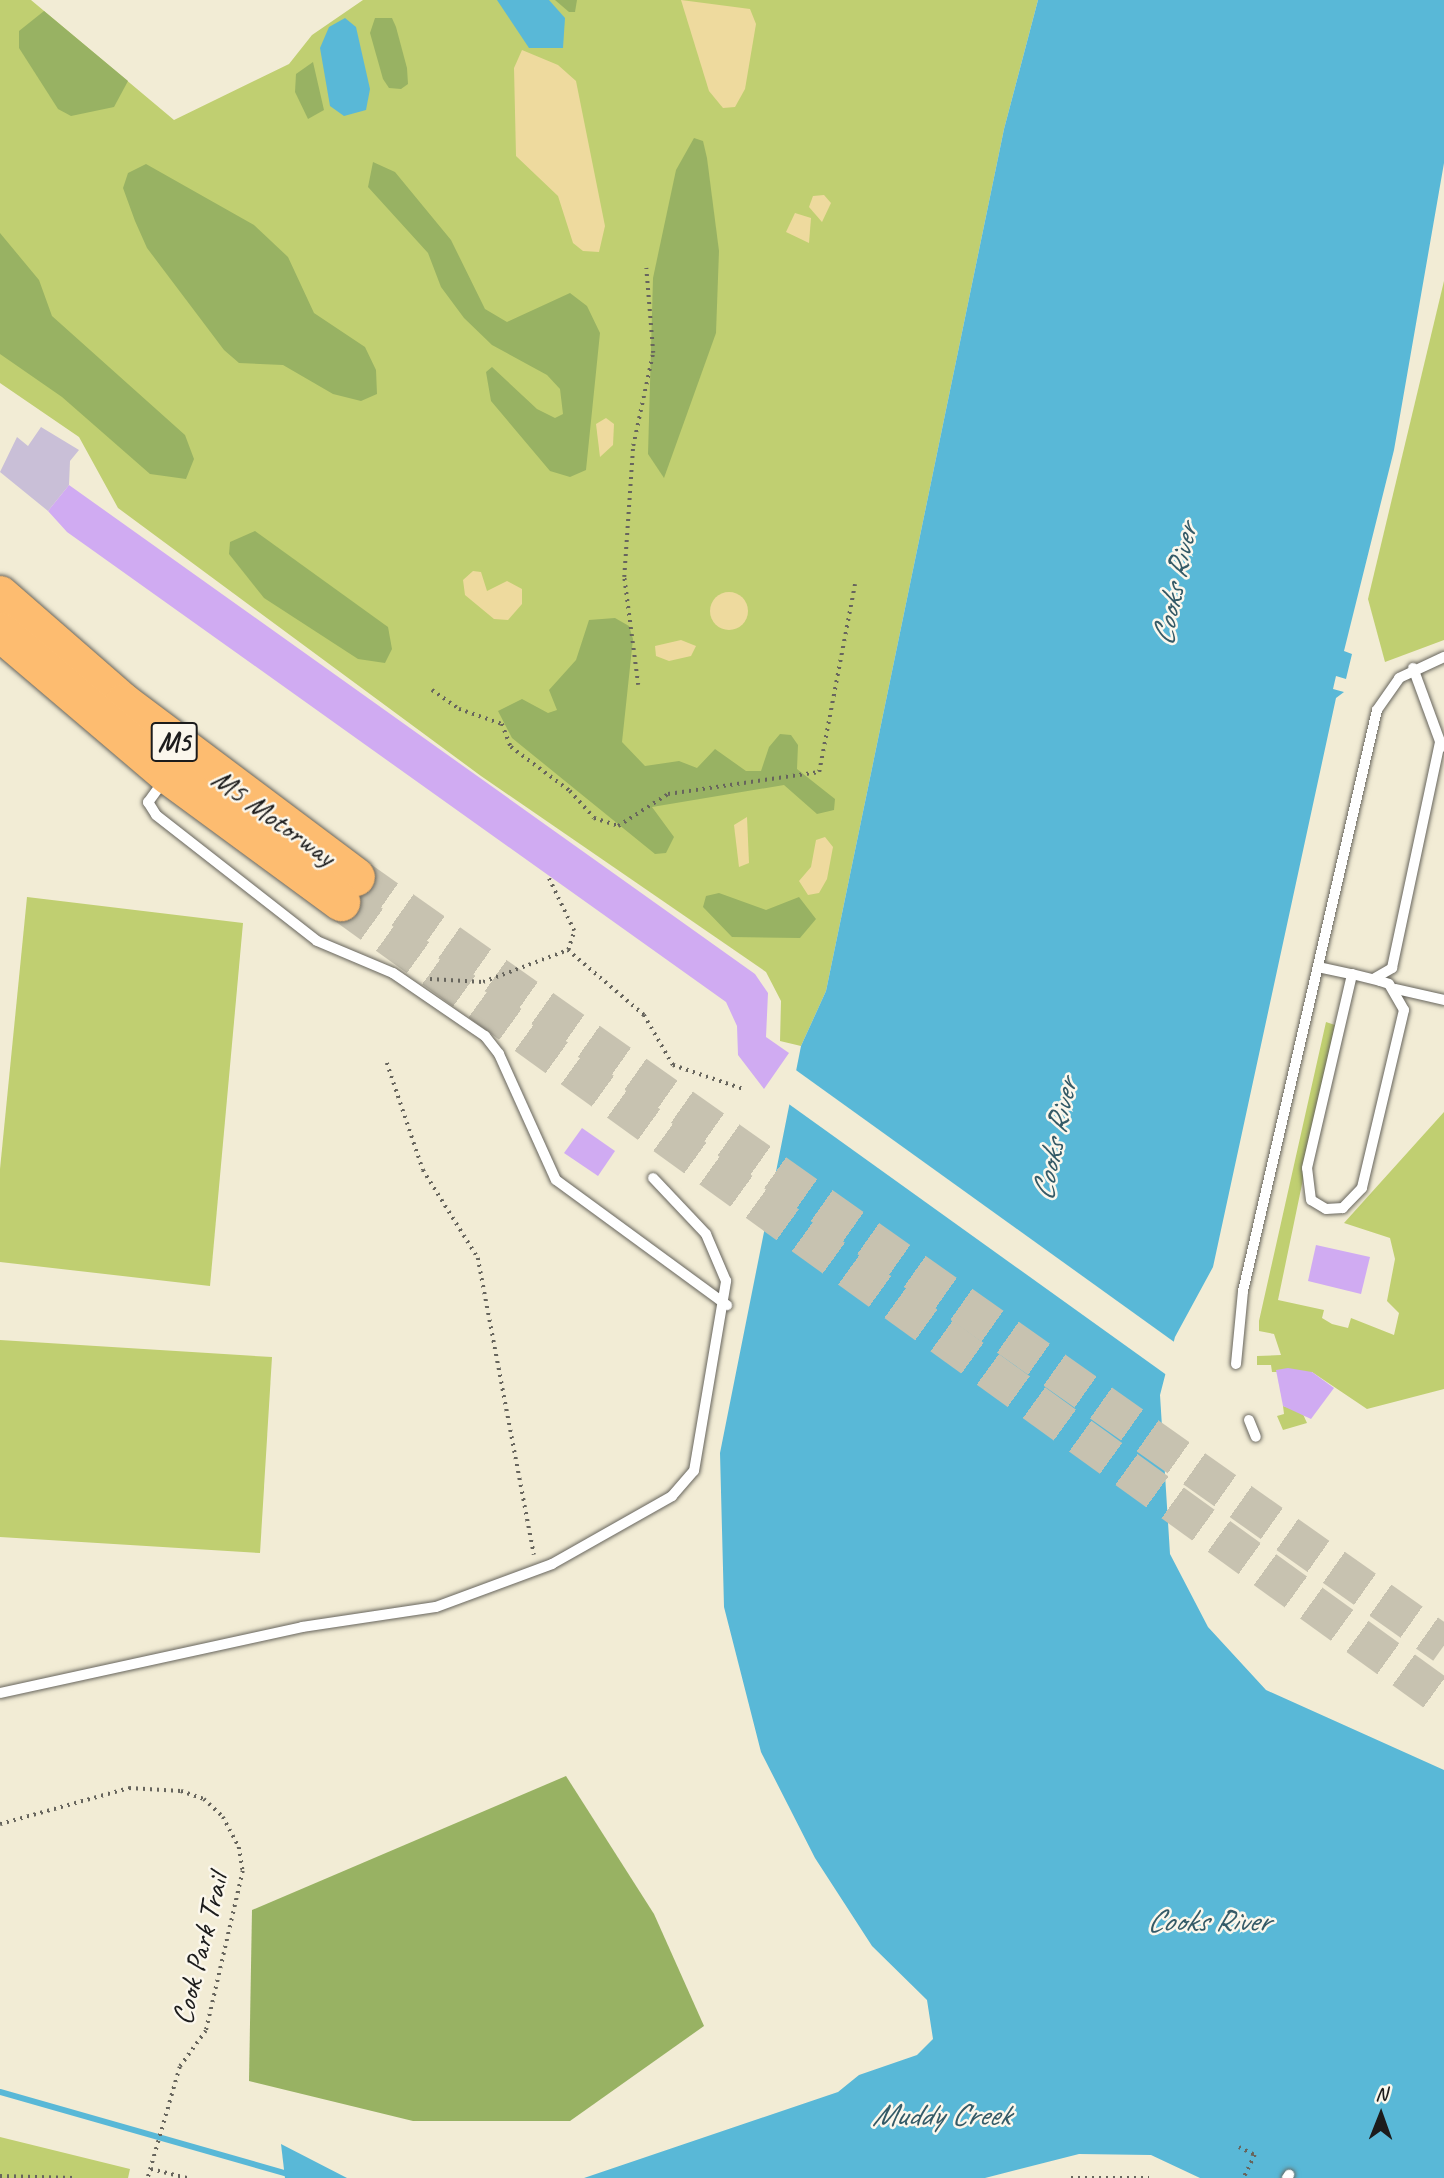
<!DOCTYPE html>
<html>
<head>
<meta charset="utf-8">
<style>
  body { margin:0 }
  #map { position:relative; width:1444px; height:2178px; overflow:hidden; background:#f2ecd5; font-family:Caveat,sans-serif }
  div>[style] { position:absolute }
  .industrial>* { inset:0; background:#c9bfd7 }
  .green>* { inset:0; background:#c0cf71 }
  .forest>* { inset:0; background:#98b263 }
  .sand>* { inset:0; background:#eeda9e }
  .round { border-radius:50% }
  .water>* { inset:0; background:#59b8d7 }
  .pier>* { inset:0; background:#f2ecd5 }
  .stream>* { height:6px; margin:-3px; padding:0 3px; transform-origin:3px; border-radius:3px; background:#59b8d7 }
  .building>* { inset:0; background:#d0abf2 }
  .motorway-tunnel>* { height:38px; margin-top:-19px; transform-origin:0; background:repeating-linear-gradient(90deg,#c7c2b0 0 38px,transparent 0 57px) }
  .path>* { height:3.5px; margin-top:-1.75px; transform-origin:0; background:repeating-linear-gradient(90deg,#67655d 0 2px,transparent 0 7px) }
  .roads { filter:drop-shadow(0 0 2px #67655d) drop-shadow(0 0 2px #67655d) }
  .service>* { height:10px; margin:-5px; padding:0 5px; transform-origin:5px; border-radius:5px; background:#fff }
  .motorway>* { height:38px; margin:-19px; padding:0 19px; transform-origin:19px; border-radius:19px; background:#fdbc70 }
  span { translate:-50% -50%; white-space:nowrap; text-align:center; line-height:1.15; -webkit-text-stroke:5px #fbf7ec; paint-order:stroke }
  .shield-label span { padding:2px 5px; background:#fbf7ec; border:2px solid; border-radius:5px; -webkit-text-stroke-width:0 }
  .shield-label { font-size:28px; color:#1c1c1c; font-weight:700 }
  .street-label { font-size:30px; color:#1c1c1c }
  .water-label { font-size:32px; color:#345a67; font-style:italic }
  .north { position:absolute; left:1346px; top:2080px; width:70px; height:70px; -webkit-text-stroke:5px #fbf7ec; paint-order:stroke; rotate:1deg; font-size:19px; font-weight:700; line-height:28px; text-align:center; color:#1c1c1c }
  .north::after { content:''; display:block; margin:auto; width:24px; height:32px; background:#1c1c1c; clip-path:polygon(50% 0,100% 100%,50% 72%,0 100%) }
</style>
</head>
<body>
<div id="map">
  <div class="industrial">
    <div style="clip-path:polygon(41px 427px,79px 450px,70px 461px,69px 485px,48px 511px,0 472px,17px 437px,28px 446px)"></div>
  </div>
  <div class="green">
    <div style="clip-path:polygon(0 0,31px 0,174px 120px,289px 64px,312px 35px,363px 0,1038px 0,1004px 129px,826px 991px,801px 1046px,780px 1041px,781px 1001px,766px 972px,481px 776px,118px 508px,79px 437px,0 383px)"></div>
    <div style="clip-path:polygon(1444px 281px,1444px 640px,1385px 662px,1368px 599px)"></div>
    <div style="clip-path:polygon(27px 897px,243px 923px,210px 1286px,0 1262px,0 1169px)"></div>
    <div style="clip-path:polygon(1326px 1022px,1335px 1025px,1278px 1300px,1324px 1310px,1322px 1318px,1332px 1324px,1348px 1328px,1351px 1318px,1394px 1335px,1399px 1313px,1387px 1301px,1395px 1259px,1390px 1238px,1344px 1223px,1444px 1112px,1444px 1389px,1367px 1409px,1312px 1372px,1272px 1372px,1271px 1365px,1257px 1365px,1257px 1356px,1281px 1355px,1274px 1334px,1259px 1331px,1259px 1321px)"></div>
    <div style="clip-path:polygon(0 1340px,272px 1357px,260px 1553px,0 1537px)"></div>
    <div style="clip-path:polygon(1283px 1406px,1302px 1412px,1307px 1423px,1283px 1430px,1277px 1416px,1284px 1414px)"></div>
    <div style="clip-path:polygon(0 2137px,130px 2169px,128px 2178px,0 2178px)"></div>
  </div>
  <div class="forest">
    <div style="clip-path:polygon(555px 0,577px 0,575px 12px,569px 12px)"></div>
    <div style="clip-path:polygon(44px 11px,128px 81px,114px 107px,71px 116px,58px 109px,19px 48px,19px 31px)"></div>
    <div style="clip-path:polygon(375px 18px,392px 18px,396px 27px,407px 68px,408px 84px,401px 89px,389px 88px,383px 79px,370px 33px)"></div>
    <div style="clip-path:polygon(313px 62px,324px 110px,308px 119px,295px 92px,296px 74px)"></div>
    <div style="clip-path:polygon(694px 138px,703px 141px,707px 158px,719px 251px,716px 333px,664px 478px,648px 454px,653px 278px,676px 170px)"></div>
    <div style="clip-path:polygon(373px 162px,395px 172px,451px 240px,485px 309px,507px 322px,570px 293px,587px 306px,600px 333px,586px 470px,570px 477px,550px 471px,491px 401px,486px 372px,492px 367px,537px 409px,555px 418px,563px 414px,560px 389px,547px 375px,492px 345px,464px 318px,441px 287px,428px 253px,368px 187px)"></div>
    <div style="clip-path:polygon(146px 164px,254px 225px,288px 257px,314px 313px,365px 347px,376px 370px,377px 394px,361px 401px,333px 394px,283px 365px,239px 363px,224px 350px,147px 248px,135px 221px,123px 188px,128px 173px)"></div>
    <div style="clip-path:polygon(0 233px,39px 280px,52px 316px,185px 435px,194px 459px,186px 479px,150px 474px,62px 397px,0 354px)"></div>
    <div style="clip-path:polygon(255px 531px,388px 627px,392px 649px,385px 663px,358px 659px,264px 598px,229px 554px,230px 542px)"></div>
    <div style="clip-path:polygon(615px 618px,629px 626px,633px 639px,622px 742px,645px 766px,679px 761px,697px 768px,715px 749px,746px 771px,761px 771px,769px 747px,780px 734px,791px 735px,798px 745px,797px 769px,835px 799px,834px 810px,817px 814px,784px 785px,652px 807px,674px 837px,666px 853px,655px 854px,512px 738px,498px 711px,522px 699px,548px 713px,557px 710px,549px 690px,576px 660px,589px 620px)"></div>
    <div style="clip-path:polygon(719px 893px,766px 910px,799px 897px,816px 919px,800px 938px,732px 937px,703px 907px,706px 896px)"></div>
    <div style="clip-path:polygon(566px 1776px,654px 1914px,704px 2026px,570px 2121px,413px 2121px,249px 2081px,252px 1910px)"></div>
  </div>
  <div class="sand">
    <div style="clip-path:polygon(681px 0,750px 9px,756px 24px,745px 89px,735px 107px,723px 108px,709px 91px)"></div>
    <div style="clip-path:polygon(522px 50px,558px 65px,576px 81px,605px 226px,599px 252px,583px 251px,573px 243px,558px 196px,516px 156px,514px 68px)"></div>
    <div style="clip-path:polygon(824px 195px,831px 203px,822px 222px,809px 207px,813px 196px)"></div>
    <div style="clip-path:polygon(795px 213px,811px 218px,809px 243px,786px 232px)"></div>
    <div style="clip-path:polygon(606px 418px,614px 424px,613px 445px,600px 457px,596px 424px)"></div>
    <div style="clip-path:polygon(473px 571px,481px 572px,487px 591px,507px 581px,522px 589px,522px 604px,508px 620px,494px 619px,465px 595px,463px 580px)"></div>
    <div class="round" style="left:710px;top:592px;width:38px;height:38px"></div>
    <div style="clip-path:polygon(681px 640px,696px 646px,691px 656px,669px 661px,656px 656px,655px 646px)"></div>
    <div style="clip-path:polygon(747px 817px,749px 863px,739px 867px,734px 825px)"></div>
    <div style="clip-path:polygon(825px 837px,833px 847px,827px 879px,819px 893px,808px 895px,799px 881px,811px 867px,816px 840px)"></div>
  </div>
  <div class="water">
    <div style="clip-path:polygon(497px 0,549px 0,565px 18px,563px 48px,529px 48px)"></div>
    <div style="clip-path:polygon(1038px 0,1444px 0,1444px 163px,1394px 450px,1344px 651px,1352px 654px,1346px 679px,1336px 676px,1333px 689px,1344px 692px,1336px 698px,1213px 1267px,1175px 1337px,1160px 1395px,1170px 1554px,1208px 1627px,1266px 1690px,1444px 1770px,1444px 2178px,1200px 2178px,1151px 2155px,1079px 2154px,985px 2178px,584px 2178px,838px 2092px,859px 2075px,917px 2055px,933px 2039px,927px 2000px,872px 1946px,815px 1858px,761px 1752px,724px 1607px,720px 1453px,801px 1046px,826px 991px,1004px 129px)"></div>
    <div style="clip-path:polygon(345px 18px,356px 27px,370px 89px,366px 110px,344px 116px,330px 106px,320px 48px,329px 27px)"></div>
    <div style="clip-path:polygon(281px 2144px,347px 2178px,285px 2178px)"></div>
  </div>
  <div class="pier">
    <div style="clip-path:polygon(793px 1068px,1177px 1344px,1168px 1376px,786px 1102px)"></div>
  </div>
  <div class="stream">
    <div style="left:0;top:2092px;width:314px;rotate:15.9deg"></div>
  </div>
  <div class="building">
    <div style="clip-path:polygon(69px 485px,755px 974px,768px 993px,766px 1037px,789px 1053px,764px 1089px,738px 1055px,737px 1026px,726px 1002px,67px 532px,48px 511px)"></div>
    <div style="clip-path:polygon(582px 1128px,615px 1151px,598px 1176px,564px 1153px)"></div>
    <div style="clip-path:polygon(1316px 1245px,1370px 1257px,1361px 1294px,1308px 1281px)"></div>
    <div style="clip-path:polygon(1288px 1368px,1312px 1372px,1334px 1388px,1311px 1419px,1283px 1406px,1276px 1370px)"></div>
  </div>
  <div class="motorway-tunnel">
    <div style="left:356px;top:877px;width:1332px;rotate:35.22deg"></div>
    <div style="left:341px;top:902px;width:1361px;rotate:35.85deg"></div>
  </div>
  <div class="path">
    <div style="left:638px;top:685px;width:109px;rotate:-97.4deg"></div>
    <div style="left:624px;top:577px;width:131px;rotate:-86.1deg"></div>
    <div style="left:633px;top:446px;width:95px;rotate:-77.9deg"></div>
    <div style="left:653px;top:353px;width:85px;rotate:-94.7deg"></div>
    <div style="left:432px;top:690px;width:33px;rotate:35deg"></div>
    <div style="left:459px;top:709px;width:46px;rotate:19.2deg"></div>
    <div style="left:502px;top:724px;width:25px;rotate:69deg"></div>
    <div style="left:511px;top:747px;width:74px;rotate:36.7deg"></div>
    <div style="left:570px;top:791px;width:36px;rotate:48deg"></div>
    <div style="left:594px;top:818px;width:25px;rotate:18deg"></div>
    <div style="left:618px;top:826px;width:59px;rotate:-32.6deg"></div>
    <div style="left:668px;top:794px;width:153px;rotate:-8.3deg"></div>
    <div style="left:819px;top:772px;width:191px;rotate:-79.2deg"></div>
    <div style="left:568px;top:950px;width:100px;rotate:40.5deg"></div>
    <div style="left:644px;top:1015px;width:58px;rotate:59.9deg"></div>
    <div style="left:673px;top:1065px;width:74px;rotate:18.9deg"></div>
    <div style="left:430px;top:979px;width:53px;rotate:3.2deg"></div>
    <div style="left:483px;top:982px;width:91px;rotate:-20.6deg"></div>
    <div style="left:568px;top:950px;width:20px;rotate:-72deg"></div>
    <div style="left:574px;top:931px;width:58px;rotate:-115.7deg"></div>
    <div style="left:387px;top:1063px;width:113px;rotate:71.4deg"></div>
    <div style="left:423px;top:1170px;width:104px;rotate:58deg"></div>
    <div style="left:478px;top:1258px;width:302px;rotate:79.3deg"></div>
    <div style="left:0;top:1824px;width:134px;rotate:-15.6deg"></div>
    <div style="left:129px;top:1788px;width:52px;rotate:3.3deg"></div>
    <div style="left:181px;top:1791px;width:24px;rotate:19deg"></div>
    <div style="left:204px;top:1799px;width:26px;rotate:43deg"></div>
    <div style="left:223px;top:1817px;width:34px;rotate:62deg"></div>
    <div style="left:239px;top:1847px;width:24px;rotate:81deg"></div>
    <div style="left:243px;top:1871px;width:164px;rotate:103deg"></div>
    <div style="left:206px;top:2031px;width:44px;rotate:125.8deg"></div>
    <div style="left:180px;top:2067px;width:116px;rotate:106.1deg"></div>
    <div style="left:1239px;top:2147px;width:18px;rotate:27deg"></div>
    <div style="left:1255px;top:2155px;width:25px;rotate:116deg"></div>
    <div style="left:151px;top:2169px;width:38px;rotate:14deg"></div>
    <div style="left:0;top:2176px;width:75px;rotate:1.5deg"></div>
    <div style="left:1071px;top:2178px;width:78px"></div>
  </div>
  <div class="roads">
    <div class="service">
      <div style="left:1413px;top:668px;width:84px;rotate:69.8deg"></div>
      <div style="left:165px;top:779px;width:29px;rotate:126deg"></div>
      <div style="left:148px;top:802px;width:15px;rotate:58deg"></div>
      <div style="left:156px;top:815px;width:204px;rotate:38deg"></div>
      <div style="left:317px;top:941px;width:82px;rotate:22.8deg"></div>
      <div style="left:393px;top:973px;width:112px;rotate:34.4deg"></div>
      <div style="left:485px;top:1036px;width:23px;rotate:52deg"></div>
      <div style="left:499px;top:1054px;width:138px;rotate:65.7deg"></div>
      <div style="left:556px;top:1180px;width:212px;rotate:36.2deg"></div>
      <div style="left:1318px;top:967px;width:35px;rotate:12deg"></div>
      <div style="left:1352px;top:974px;width:29px;rotate:14deg"></div>
      <div style="left:1380px;top:981px;width:9px;rotate:18deg"></div>
      <div style="left:1389px;top:984px;width:30px;rotate:60deg"></div>
      <div style="left:1404px;top:1010px;width:183px;rotate:103.3deg"></div>
      <div style="left:1362px;top:1188px;width:28px;rotate:134deg"></div>
      <div style="left:1343px;top:1208px;width:17px;rotate:177deg"></div>
      <div style="left:1326px;top:1209px;width:17px;rotate:-149deg"></div>
      <div style="left:1311px;top:1200px;width:32px;rotate:-97deg"></div>
      <div style="left:1307px;top:1168px;width:199px;rotate:-76.9deg"></div>
      <div style="left:1375px;top:978px;width:20px;rotate:-30deg"></div>
      <div style="left:1392px;top:968px;width:231px;rotate:-78deg"></div>
      <div style="left:1396px;top:989px;width:49px;rotate:12.9deg"></div>
      <div style="left:1236px;top:1364px;width:73px;rotate:-84.5deg"></div>
      <div style="left:1243px;top:1291px;width:596px;rotate:-77.01deg"></div>
      <div style="left:1377px;top:710px;width:39px;rotate:-55deg"></div>
      <div style="left:1399px;top:678px;width:50px;rotate:-25deg"></div>
      <div style="left:1249px;top:1420px;width:18px;rotate:68deg"></div>
      <div style="left:0;top:1693px;width:309px;rotate:-12.3deg"></div>
      <div style="left:302px;top:1627px;width:135px;rotate:-8.5deg"></div>
      <div style="left:436px;top:1607px;width:124px;rotate:-20.3deg"></div>
      <div style="left:552px;top:1564px;width:138px;rotate:-29.5deg"></div>
      <div style="left:672px;top:1496px;width:33px;rotate:-49deg"></div>
      <div style="left:694px;top:1471px;width:193px;rotate:-80.4deg"></div>
      <div style="left:726px;top:1281px;width:51px;rotate:-113.1deg"></div>
      <div style="left:706px;top:1234px;width:77px;rotate:-133.4deg"></div>
      <div style="left:1287px;top:2178px;width:4px;rotate:-56deg"></div>
    </div>
    <div class="motorway">
      <div style="left:0;top:595px;width:164px;rotate:41.1deg"></div>
      <div style="left:124px;top:703px;width:290px;rotate:36.9deg"></div>
      <div style="left:0;top:632px;width:221px;rotate:40.4deg"></div>
      <div style="left:168px;top:775px;width:215px;rotate:36.3deg"></div>
    </div>
  </div>
  <div class="shield-label">
    <span style="left:174px;top:742px">M5</span>
  </div>
  <div class="street-label">
    <span style="left:274px;top:817px;rotate:36deg">M5 Motorway</span>
    <span style="left:200px;top:1949px;rotate:-76deg">Cook Park Trail</span>
  </div>
  <div class="water-label">
    <span style="left:1175px;top:585px;rotate:-78deg">Cooks River</span>
    <span style="left:1055px;top:1140px;rotate:-78deg">Cooks River</span>
    <span style="left:1208px;top:1921px">Cooks River</span>
    <span style="left:941px;top:2115px">Muddy Creek</span>
  </div>
  <div class="north">N</div>
</div>
</body>
</html>
